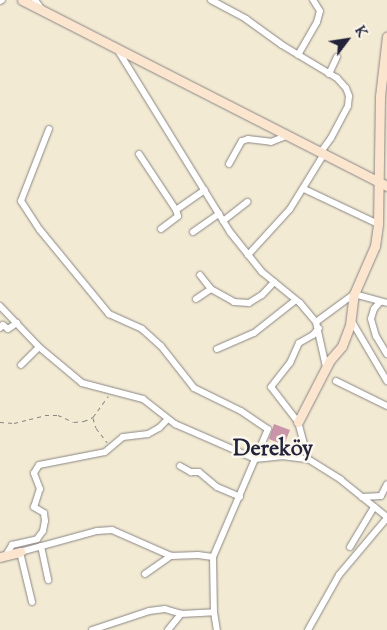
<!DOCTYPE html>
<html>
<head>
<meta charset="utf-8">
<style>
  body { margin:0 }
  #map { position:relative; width:387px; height:630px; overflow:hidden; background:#f2ead2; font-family:"Sorts Mill Goudy",serif }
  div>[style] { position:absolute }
  .building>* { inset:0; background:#ca94a9 }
  .path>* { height:1px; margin-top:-0.5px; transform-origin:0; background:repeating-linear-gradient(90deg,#8a8686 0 4px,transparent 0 8px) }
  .roads { filter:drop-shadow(0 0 1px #8a8686) drop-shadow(0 0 1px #8a8686) }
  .street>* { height:6px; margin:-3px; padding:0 3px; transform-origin:3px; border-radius:3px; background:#fff }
  .secondary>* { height:9px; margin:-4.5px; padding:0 4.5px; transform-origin:4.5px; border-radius:4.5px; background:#fce5cf }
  span { translate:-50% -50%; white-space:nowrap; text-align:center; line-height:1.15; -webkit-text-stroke:5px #fbf7ec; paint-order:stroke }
  .quarter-label { font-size:22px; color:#22223b; font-weight:700 }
  .north { position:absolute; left:322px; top:15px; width:50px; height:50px; -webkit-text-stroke:4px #fbf7ec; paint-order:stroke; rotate:59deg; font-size:14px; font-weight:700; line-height:20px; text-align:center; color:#22223b }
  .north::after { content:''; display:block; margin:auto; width:18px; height:22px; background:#22223b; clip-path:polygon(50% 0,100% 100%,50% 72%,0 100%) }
</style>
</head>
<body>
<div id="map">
  <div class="building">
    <div style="clip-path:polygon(274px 424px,290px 430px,284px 445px,269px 439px)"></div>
  </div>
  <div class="path">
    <div style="left:93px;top:418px;width:10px;rotate:73deg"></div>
    <div style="left:96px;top:428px;width:18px;rotate:52deg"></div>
    <div style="left:0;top:422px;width:14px;rotate:4deg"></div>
    <div style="left:14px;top:423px;width:32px;rotate:-14deg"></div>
    <div style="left:45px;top:415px;width:13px"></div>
    <div style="left:58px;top:415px;width:17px;rotate:24deg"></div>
    <div style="left:74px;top:422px;width:10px;rotate:-6deg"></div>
    <div style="left:84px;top:421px;width:10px;rotate:-24deg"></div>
    <div style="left:93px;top:417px;width:26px;rotate:-54deg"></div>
  </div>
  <div class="roads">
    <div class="street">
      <div style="left:35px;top:0;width:12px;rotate:55deg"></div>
      <div style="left:211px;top:0;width:40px;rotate:28deg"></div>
      <div style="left:246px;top:19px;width:44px;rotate:35.8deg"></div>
      <div style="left:282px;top:45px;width:64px;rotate:31deg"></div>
      <div style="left:337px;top:78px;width:13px;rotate:48deg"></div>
      <div style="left:346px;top:88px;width:9px;rotate:69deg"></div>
      <div style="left:349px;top:96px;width:10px;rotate:96deg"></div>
      <div style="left:348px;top:106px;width:36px;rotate:118deg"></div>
      <div style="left:331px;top:138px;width:17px;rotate:126deg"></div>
      <div style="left:0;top:1px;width:2px;rotate:-27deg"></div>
      <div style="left:117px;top:49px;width:215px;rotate:58.3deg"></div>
      <div style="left:230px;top:232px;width:51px;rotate:51.3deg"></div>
      <div style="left:262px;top:272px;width:49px;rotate:39.2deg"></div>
      <div style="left:300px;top:303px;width:25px;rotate:50deg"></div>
      <div style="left:316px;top:322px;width:46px;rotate:77.5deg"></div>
      <div style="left:298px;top:55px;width:38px;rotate:-60deg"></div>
      <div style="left:317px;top:22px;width:11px;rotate:-75deg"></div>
      <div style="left:320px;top:11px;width:13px;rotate:-122deg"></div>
      <div style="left:329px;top:74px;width:19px;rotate:-65deg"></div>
      <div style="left:49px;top:129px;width:77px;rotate:111.3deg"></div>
      <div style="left:21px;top:201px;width:35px;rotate:57deg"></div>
      <div style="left:40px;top:230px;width:109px;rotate:50.6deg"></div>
      <div style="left:109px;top:314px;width:36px;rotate:24deg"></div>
      <div style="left:142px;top:329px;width:25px;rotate:42deg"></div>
      <div style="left:161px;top:346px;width:53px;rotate:51.8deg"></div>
      <div style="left:194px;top:388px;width:52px;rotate:26.1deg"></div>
      <div style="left:241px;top:411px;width:32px;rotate:34deg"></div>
      <div style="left:268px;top:429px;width:33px;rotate:113deg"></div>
      <div style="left:139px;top:154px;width:67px;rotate:56.5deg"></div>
      <div style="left:229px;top:164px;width:26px;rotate:-61deg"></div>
      <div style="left:242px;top:141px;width:6px;rotate:-18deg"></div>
      <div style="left:248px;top:139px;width:23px;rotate:7deg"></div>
      <div style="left:271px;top:142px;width:18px;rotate:-22deg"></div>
      <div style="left:304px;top:189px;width:82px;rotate:25.3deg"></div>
      <div style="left:223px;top:221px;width:31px;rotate:-38deg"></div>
      <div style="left:161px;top:229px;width:21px;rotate:-37deg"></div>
      <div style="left:178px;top:216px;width:6px;rotate:-108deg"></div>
      <div style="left:176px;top:210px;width:35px;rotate:-35deg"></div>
      <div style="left:193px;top:232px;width:32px;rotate:-35deg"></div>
      <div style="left:248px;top:255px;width:62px;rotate:-47.6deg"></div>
      <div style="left:290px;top:209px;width:65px;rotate:-58.3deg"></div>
      <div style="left:200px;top:275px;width:18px;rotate:52deg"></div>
      <div style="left:196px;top:299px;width:18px;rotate:-34deg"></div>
      <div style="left:211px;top:289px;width:26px;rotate:29deg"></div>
      <div style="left:234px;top:302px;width:15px;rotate:4deg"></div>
      <div style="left:249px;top:303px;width:15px;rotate:-32deg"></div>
      <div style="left:262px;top:295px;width:18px;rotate:-47deg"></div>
      <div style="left:380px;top:302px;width:9px;rotate:131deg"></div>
      <div style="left:374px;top:309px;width:10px;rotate:107deg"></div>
      <div style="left:371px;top:319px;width:18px;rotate:74deg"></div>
      <div style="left:376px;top:336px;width:21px;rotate:59deg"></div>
      <div style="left:0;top:306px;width:57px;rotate:46.4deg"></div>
      <div style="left:39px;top:347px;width:56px;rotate:39.9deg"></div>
      <div style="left:82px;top:383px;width:63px;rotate:14.7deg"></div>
      <div style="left:143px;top:399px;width:41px;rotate:38deg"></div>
      <div style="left:175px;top:424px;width:87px;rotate:23.6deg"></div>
      <div style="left:255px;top:459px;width:107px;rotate:113.2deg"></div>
      <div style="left:351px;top:320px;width:71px;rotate:59.5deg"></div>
      <div style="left:316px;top:322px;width:47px;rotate:-36.4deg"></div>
      <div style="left:354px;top:294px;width:34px;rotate:15deg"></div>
      <div style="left:0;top:328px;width:4px;rotate:-45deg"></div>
      <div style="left:3px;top:325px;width:6px;rotate:39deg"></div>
      <div style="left:8px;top:329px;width:11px;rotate:-34deg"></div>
      <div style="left:217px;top:349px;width:40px;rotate:-23.4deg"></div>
      <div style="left:254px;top:333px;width:53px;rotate:-38.2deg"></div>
      <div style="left:21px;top:365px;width:25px;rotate:-45deg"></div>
      <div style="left:336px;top:381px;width:57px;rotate:26.1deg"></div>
      <div style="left:255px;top:459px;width:27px;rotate:-6deg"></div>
      <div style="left:282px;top:456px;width:26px;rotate:7deg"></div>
      <div style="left:308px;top:459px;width:39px;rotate:32deg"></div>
      <div style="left:341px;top:480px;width:59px;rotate:38.8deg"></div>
      <div style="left:308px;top:459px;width:38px;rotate:-105deg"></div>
      <div style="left:298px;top:422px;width:44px;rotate:-127.6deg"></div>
      <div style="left:271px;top:387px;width:31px;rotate:-52deg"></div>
      <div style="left:290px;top:363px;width:22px;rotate:-66deg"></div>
      <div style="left:299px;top:343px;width:16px;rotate:-30deg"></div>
      <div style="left:313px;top:335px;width:9px;rotate:-49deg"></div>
      <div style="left:180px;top:466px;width:13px;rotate:29deg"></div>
      <div style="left:191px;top:472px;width:8px"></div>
      <div style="left:199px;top:472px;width:23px;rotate:40deg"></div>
      <div style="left:217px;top:487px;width:25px;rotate:23deg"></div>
      <div style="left:362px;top:497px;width:19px;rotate:-3deg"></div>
      <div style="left:381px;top:496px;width:13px;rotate:-63deg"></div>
      <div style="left:41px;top:546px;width:35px;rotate:78deg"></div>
      <div style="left:350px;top:547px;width:47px;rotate:-59deg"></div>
      <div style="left:6px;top:555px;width:12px;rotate:-59deg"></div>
      <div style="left:12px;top:545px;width:26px;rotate:-13deg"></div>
      <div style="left:37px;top:539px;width:10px;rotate:-53deg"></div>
      <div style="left:43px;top:531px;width:10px;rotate:-79deg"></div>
      <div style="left:45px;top:521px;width:8px;rotate:-97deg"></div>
      <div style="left:44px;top:513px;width:12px;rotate:-149deg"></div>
      <div style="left:34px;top:507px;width:19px;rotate:-72deg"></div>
      <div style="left:40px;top:489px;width:17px;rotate:-111deg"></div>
      <div style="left:34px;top:473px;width:9px;rotate:-58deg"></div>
      <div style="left:39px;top:465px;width:67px;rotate:-11.1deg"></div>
      <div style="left:105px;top:452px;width:23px;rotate:-40deg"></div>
      <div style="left:123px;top:437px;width:25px;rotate:-7deg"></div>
      <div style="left:148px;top:434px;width:13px;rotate:-29deg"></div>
      <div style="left:159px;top:428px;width:11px;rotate:-45deg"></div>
      <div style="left:145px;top:574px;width:32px;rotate:-35deg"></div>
      <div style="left:32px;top:602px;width:51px;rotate:-103.5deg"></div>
      <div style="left:20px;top:552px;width:80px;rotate:-15.3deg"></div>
      <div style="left:97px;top:531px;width:15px;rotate:-4deg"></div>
      <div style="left:112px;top:530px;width:64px;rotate:23.8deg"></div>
      <div style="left:171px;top:556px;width:27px;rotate:-2deg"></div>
      <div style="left:198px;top:555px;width:15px;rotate:8deg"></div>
      <div style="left:213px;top:557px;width:55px;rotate:89deg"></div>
      <div style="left:92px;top:630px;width:60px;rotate:-18.4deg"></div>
      <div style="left:149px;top:611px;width:16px;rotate:-7deg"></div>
      <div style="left:165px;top:609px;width:17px;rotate:17deg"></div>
      <div style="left:168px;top:630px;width:21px;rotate:-51deg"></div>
      <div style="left:181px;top:614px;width:33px;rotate:-3deg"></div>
      <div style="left:214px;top:612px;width:18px;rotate:81deg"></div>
      <div style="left:308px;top:630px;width:63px;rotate:-60.6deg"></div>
      <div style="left:339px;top:575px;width:75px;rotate:-49.9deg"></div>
    </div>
    <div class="secondary">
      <div style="left:22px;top:0;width:410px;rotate:27deg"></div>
      <div style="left:298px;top:422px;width:70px;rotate:-62.7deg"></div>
      <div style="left:330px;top:360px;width:18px;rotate:-49deg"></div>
      <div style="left:342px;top:346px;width:22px;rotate:-69deg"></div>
      <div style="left:350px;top:325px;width:31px;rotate:-83deg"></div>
      <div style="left:354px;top:294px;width:52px;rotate:-66.4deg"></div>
      <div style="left:375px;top:246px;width:22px;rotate:-82deg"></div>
      <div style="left:378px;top:224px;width:128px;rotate:-89.1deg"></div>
      <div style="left:380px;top:96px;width:60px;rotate:-83.3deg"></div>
      <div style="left:0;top:557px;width:21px;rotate:-14deg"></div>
    </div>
  </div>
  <div class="quarter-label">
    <span style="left:273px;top:451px">Dereköy</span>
  </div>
  <div class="north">K</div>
</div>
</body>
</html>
